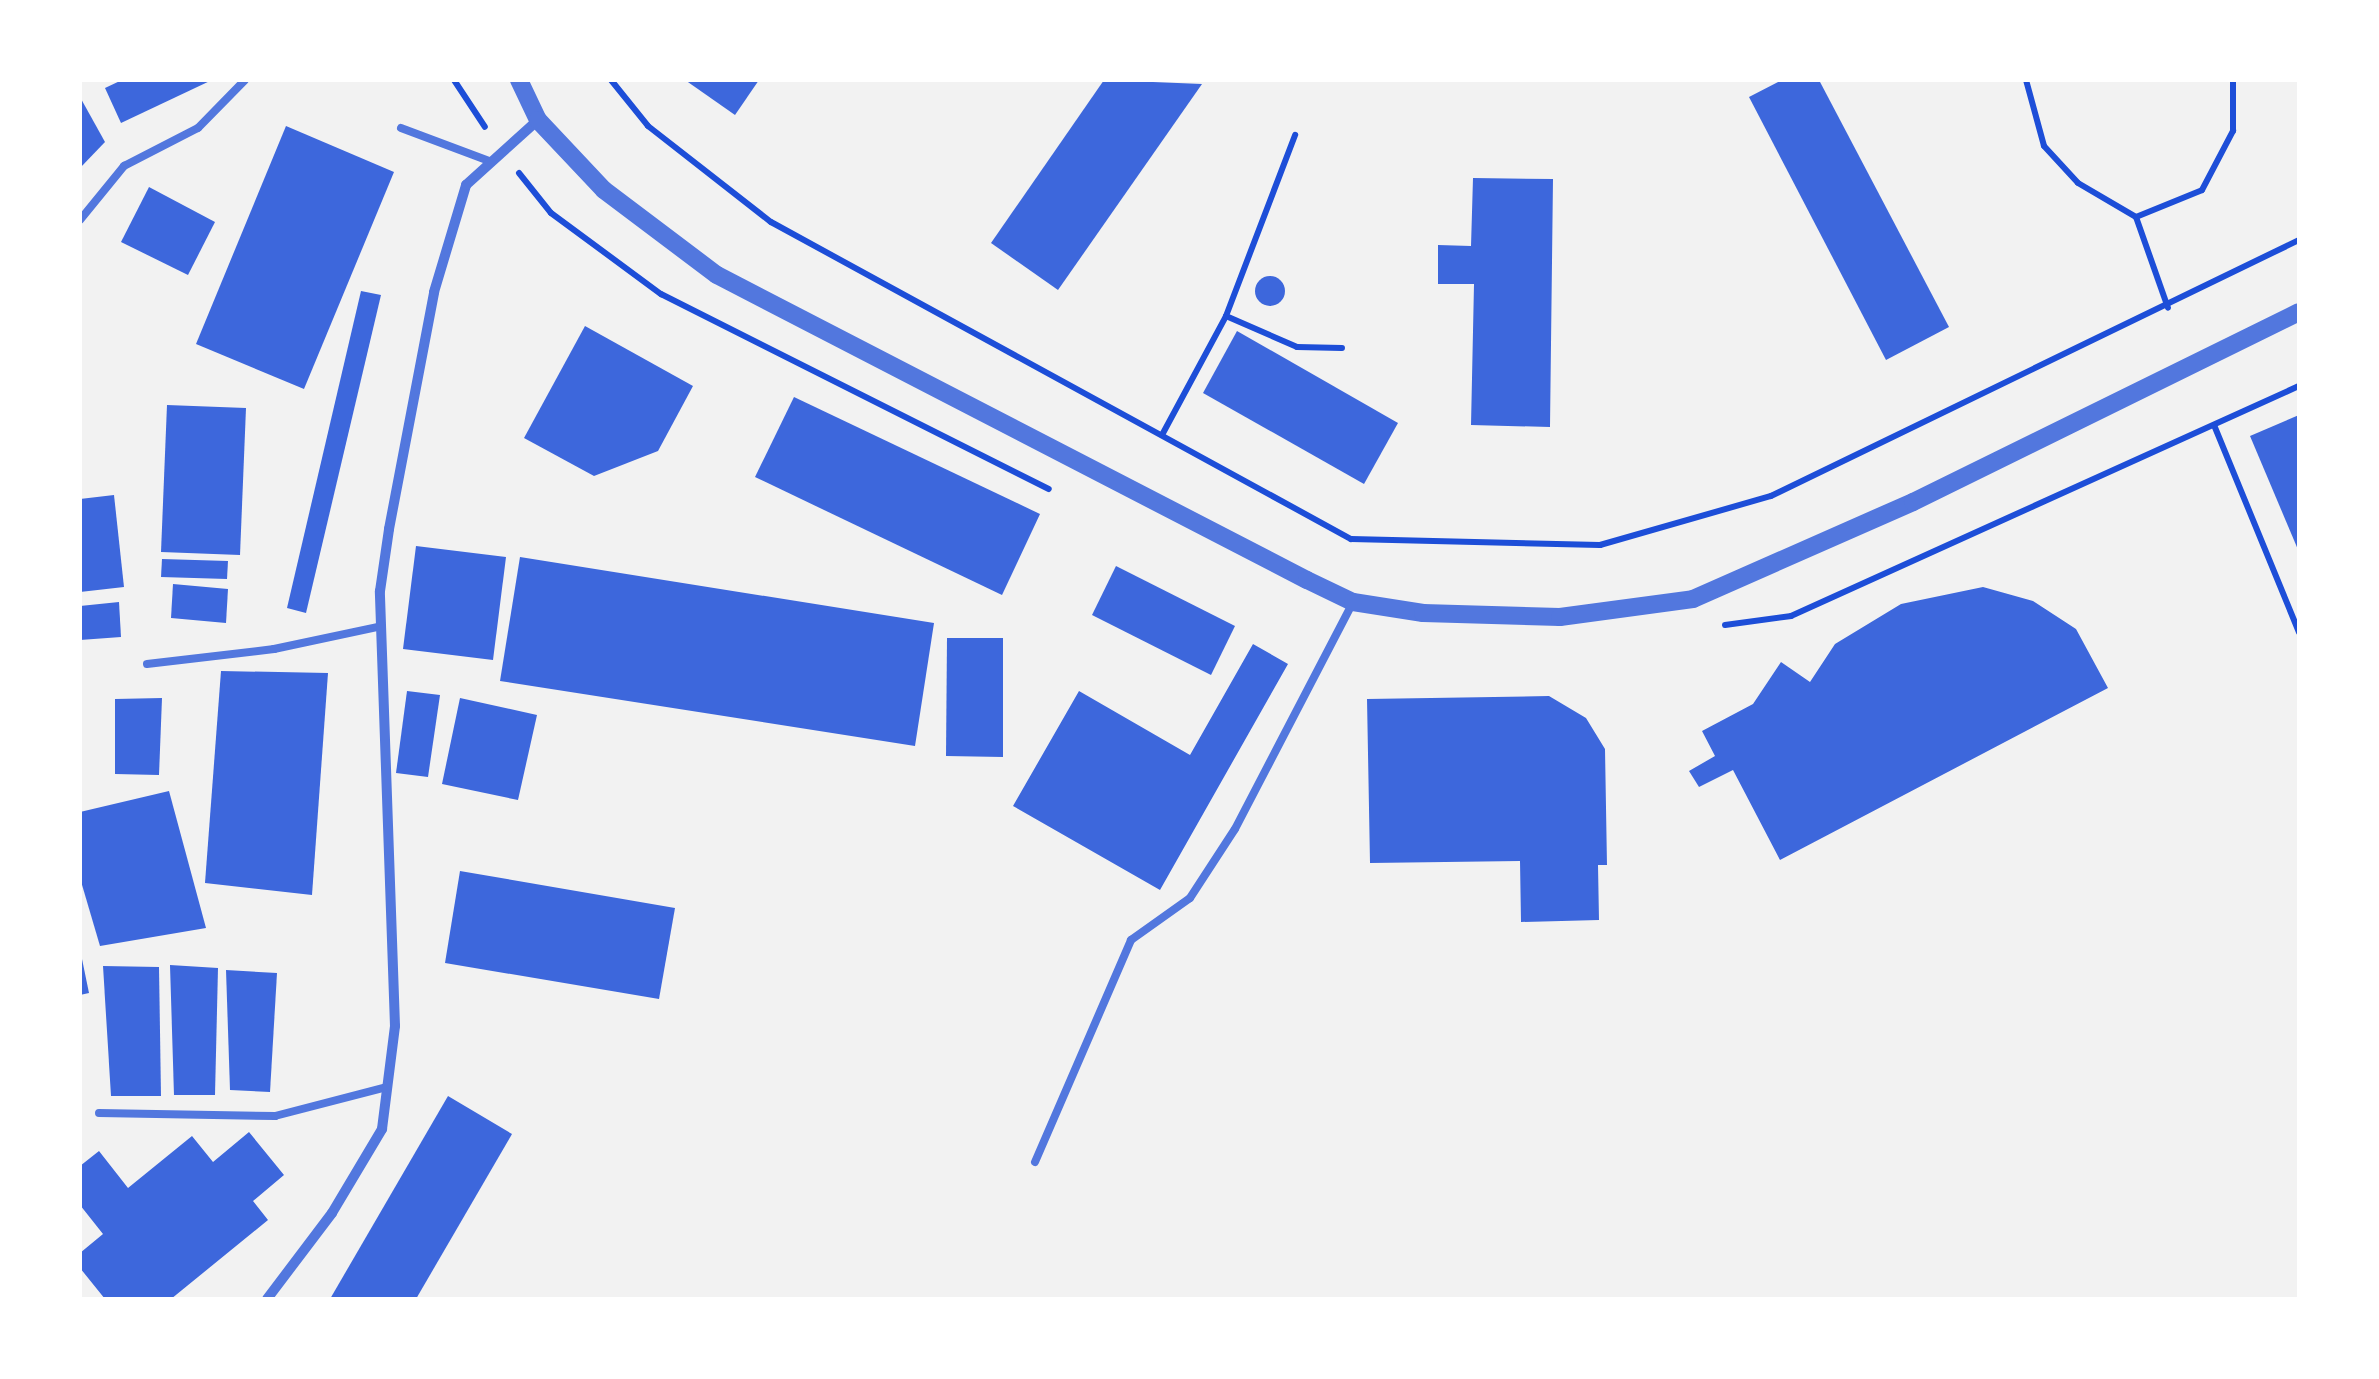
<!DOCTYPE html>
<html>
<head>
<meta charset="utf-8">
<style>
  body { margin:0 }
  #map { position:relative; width:2379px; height:1379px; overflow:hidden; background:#f2f2f2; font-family:"Source Sans 3",sans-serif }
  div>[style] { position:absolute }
  .building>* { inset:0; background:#3d67dc }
  .round { border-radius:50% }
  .path>* { height:6px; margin:-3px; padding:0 3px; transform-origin:3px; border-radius:3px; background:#1d4ed8 }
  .service>* { height:8px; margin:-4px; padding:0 4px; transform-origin:4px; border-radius:4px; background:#5277de }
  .minor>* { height:10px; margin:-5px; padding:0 5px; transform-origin:5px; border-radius:5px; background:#5277de }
  .tertiary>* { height:18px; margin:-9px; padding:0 9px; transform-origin:9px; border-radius:9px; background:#5277de }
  span { translate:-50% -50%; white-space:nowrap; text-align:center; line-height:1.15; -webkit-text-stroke:8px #fff; paint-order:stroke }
  .frame { position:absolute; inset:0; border:82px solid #fff; pointer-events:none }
</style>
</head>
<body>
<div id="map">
  <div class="building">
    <div style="clip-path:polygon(122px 80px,212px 80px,121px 123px,105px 88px)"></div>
    <div style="clip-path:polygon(685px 80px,759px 80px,735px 115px)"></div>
    <div style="clip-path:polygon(1104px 80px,1202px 84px,1058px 290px,991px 243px)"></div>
    <div style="clip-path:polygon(1782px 80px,1819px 80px,1949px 327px,1886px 360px,1749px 97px)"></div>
    <div style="clip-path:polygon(80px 97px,105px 142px,80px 168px)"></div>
    <div style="clip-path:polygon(286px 126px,394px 172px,304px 389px,196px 344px)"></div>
    <div style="clip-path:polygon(1473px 178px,1553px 179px,1550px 427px,1471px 425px,1474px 284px,1438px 284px,1438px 245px,1471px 246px)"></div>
    <div style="clip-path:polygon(149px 187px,215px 222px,188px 275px,121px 242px)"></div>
    <div class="round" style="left:1255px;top:276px;width:30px;height:30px"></div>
    <div style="clip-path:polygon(361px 291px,381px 295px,306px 613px,287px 608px)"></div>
    <div style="clip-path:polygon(585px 326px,693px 386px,658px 451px,594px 476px,524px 438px)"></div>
    <div style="clip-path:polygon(1237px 331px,1398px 423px,1364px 484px,1203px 393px)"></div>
    <div style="clip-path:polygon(794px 397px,1040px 514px,1002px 595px,755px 477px)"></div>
    <div style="clip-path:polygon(167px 405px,246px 408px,240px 555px,161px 552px)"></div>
    <div style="clip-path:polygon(2299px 415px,2299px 552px,2250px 436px)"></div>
    <div style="clip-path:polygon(114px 495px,124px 587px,80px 592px,80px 499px)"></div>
    <div style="clip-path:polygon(416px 546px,506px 557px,493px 660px,403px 649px)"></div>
    <div style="clip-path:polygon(520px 557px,934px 623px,915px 746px,500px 681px)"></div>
    <div style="clip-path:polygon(162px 559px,228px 561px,227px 579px,161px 577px)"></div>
    <div style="clip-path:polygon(1116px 566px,1235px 626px,1211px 675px,1092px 615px)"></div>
    <div style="clip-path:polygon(173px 584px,228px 589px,226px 623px,171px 618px)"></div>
    <div style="clip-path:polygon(1983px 587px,2033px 601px,2076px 629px,2108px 688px,1780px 860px,1733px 770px,1699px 787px,1689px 771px,1715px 756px,1702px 731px,1753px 704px,1781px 662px,1810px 682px,1835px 644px,1901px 604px)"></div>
    <div style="clip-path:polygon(119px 602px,121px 637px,80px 640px,80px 606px)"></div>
    <div style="clip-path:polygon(947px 638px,1003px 638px,1003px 757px,946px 756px)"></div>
    <div style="clip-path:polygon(1253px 644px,1288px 664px,1160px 890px,1013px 806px,1079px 691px,1190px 755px)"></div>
    <div style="clip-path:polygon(221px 671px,328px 673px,312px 895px,205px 883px)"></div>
    <div style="clip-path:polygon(407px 691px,440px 695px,428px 777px,396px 773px)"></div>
    <div style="clip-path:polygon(1549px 696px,1586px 718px,1605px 749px,1607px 865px,1598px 865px,1599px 920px,1521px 922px,1520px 861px,1370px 863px,1367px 699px)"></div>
    <div style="clip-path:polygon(162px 698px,159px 775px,115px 774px,115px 699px)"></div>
    <div style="clip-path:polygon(460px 698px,537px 715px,518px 800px,442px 784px)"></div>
    <div style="clip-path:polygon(169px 791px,206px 928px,100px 946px,80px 878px,80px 812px)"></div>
    <div style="clip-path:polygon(460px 871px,675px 908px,659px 999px,445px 963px)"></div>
    <div style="clip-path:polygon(82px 959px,89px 993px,80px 995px,80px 960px)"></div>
    <div style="clip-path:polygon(170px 965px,218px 968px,215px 1095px,174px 1095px)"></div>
    <div style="clip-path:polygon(103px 966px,159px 967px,161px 1096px,111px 1096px)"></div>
    <div style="clip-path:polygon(226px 970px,277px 973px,270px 1092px,230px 1090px)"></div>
    <div style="clip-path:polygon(448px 1096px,512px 1134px,416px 1299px,330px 1299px)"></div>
    <div style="clip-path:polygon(249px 1132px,284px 1175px,253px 1201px,268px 1220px,171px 1299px,105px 1299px,80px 1268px,80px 1253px,103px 1234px,80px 1205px,80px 1166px,99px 1151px,128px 1188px,192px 1136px,213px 1162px)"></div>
  </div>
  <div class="path">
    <div style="left:454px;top:80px;width:56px;rotate:56.6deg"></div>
    <div style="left:611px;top:80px;width:59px;rotate:51.2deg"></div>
    <div style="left:648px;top:126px;width:156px;rotate:38deg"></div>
    <div style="left:771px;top:222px;width:661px;rotate:28.66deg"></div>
    <div style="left:1351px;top:539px;width:249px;rotate:1.4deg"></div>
    <div style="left:1600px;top:545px;width:178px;rotate:-16deg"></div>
    <div style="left:1771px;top:496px;width:587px;rotate:-25.87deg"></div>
    <div style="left:2026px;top:80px;width:68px;rotate:74.7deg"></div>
    <div style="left:2044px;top:146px;width:50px;rotate:47.4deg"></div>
    <div style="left:2078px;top:183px;width:67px;rotate:30.4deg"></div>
    <div style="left:2136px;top:217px;width:96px;rotate:70.6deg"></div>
    <div style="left:519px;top:173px;width:51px;rotate:51.3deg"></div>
    <div style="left:551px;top:213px;width:137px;rotate:36.4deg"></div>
    <div style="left:661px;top:294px;width:434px;rotate:26.7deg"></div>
    <div style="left:2136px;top:217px;width:71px;rotate:-22.2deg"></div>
    <div style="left:2202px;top:190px;width:67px;rotate:-62.3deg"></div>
    <div style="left:2233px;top:131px;width:51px;rotate:-90deg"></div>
    <div style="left:1226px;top:316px;width:77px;rotate:23.6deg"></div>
    <div style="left:1297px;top:347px;width:45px;rotate:1.3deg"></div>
    <div style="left:2214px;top:425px;width:224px;rotate:67.7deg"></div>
    <div style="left:1162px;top:435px;width:135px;rotate:-61.7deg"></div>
    <div style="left:1226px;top:316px;width:194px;rotate:-69.1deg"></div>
    <div style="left:1725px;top:625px;width:67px;rotate:-7.8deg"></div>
    <div style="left:1791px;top:616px;width:558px;rotate:-24.36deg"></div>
  </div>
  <div class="service">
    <div style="left:401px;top:128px;width:97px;rotate:20.5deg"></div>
    <div style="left:80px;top:220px;width:70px;rotate:-50.8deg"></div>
    <div style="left:124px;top:166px;width:83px;rotate:-27.2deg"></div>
    <div style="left:198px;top:128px;width:67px;rotate:-45.6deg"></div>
    <div style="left:147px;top:664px;width:128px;rotate:-6.7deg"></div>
    <div style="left:274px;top:649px;width:110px;rotate:-12deg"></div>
    <div style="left:99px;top:1113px;width:176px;rotate:1deg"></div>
    <div style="left:275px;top:1116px;width:116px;rotate:-14.5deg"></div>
    <div style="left:1035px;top:1162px;width:242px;rotate:-66.6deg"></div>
    <div style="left:1131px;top:940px;width:72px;rotate:-35.4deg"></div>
    <div style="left:1190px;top:898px;width:82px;rotate:-56.9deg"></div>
    <div style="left:1235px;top:829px;width:256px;rotate:-62.5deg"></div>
  </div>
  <div class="minor">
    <div style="left:267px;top:1299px;width:108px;rotate:-52.9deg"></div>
    <div style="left:332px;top:1213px;width:98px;rotate:-59.2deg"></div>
    <div style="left:382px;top:1129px;width:104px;rotate:-82.8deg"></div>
    <div style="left:395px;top:1026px;width:435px;rotate:-92deg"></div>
    <div style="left:380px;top:591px;width:63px;rotate:-81.7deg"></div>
    <div style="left:389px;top:529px;width:241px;rotate:-79.2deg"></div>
    <div style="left:434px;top:292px;width:112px;rotate:-73.3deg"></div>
    <div style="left:466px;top:185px;width:97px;rotate:-42.1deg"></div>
  </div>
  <div class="tertiary">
    <div style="left:519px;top:80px;width:44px;rotate:64.6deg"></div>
    <div style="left:538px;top:120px;width:96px;rotate:46.7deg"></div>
    <div style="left:604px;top:190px;width:141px;rotate:37deg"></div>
    <div style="left:717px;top:275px;width:664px;rotate:27.34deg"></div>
    <div style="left:1307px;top:580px;width:51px;rotate:25.6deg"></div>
    <div style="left:1353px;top:602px;width:71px;rotate:8.9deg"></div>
    <div style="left:1423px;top:613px;width:137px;rotate:1.7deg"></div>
    <div style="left:1560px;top:617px;width:134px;rotate:-7.7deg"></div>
    <div style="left:1693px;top:599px;width:240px;rotate:-23.8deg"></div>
    <div style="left:1913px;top:502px;width:430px;rotate:-26.2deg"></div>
  </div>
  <div class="frame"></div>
</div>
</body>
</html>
